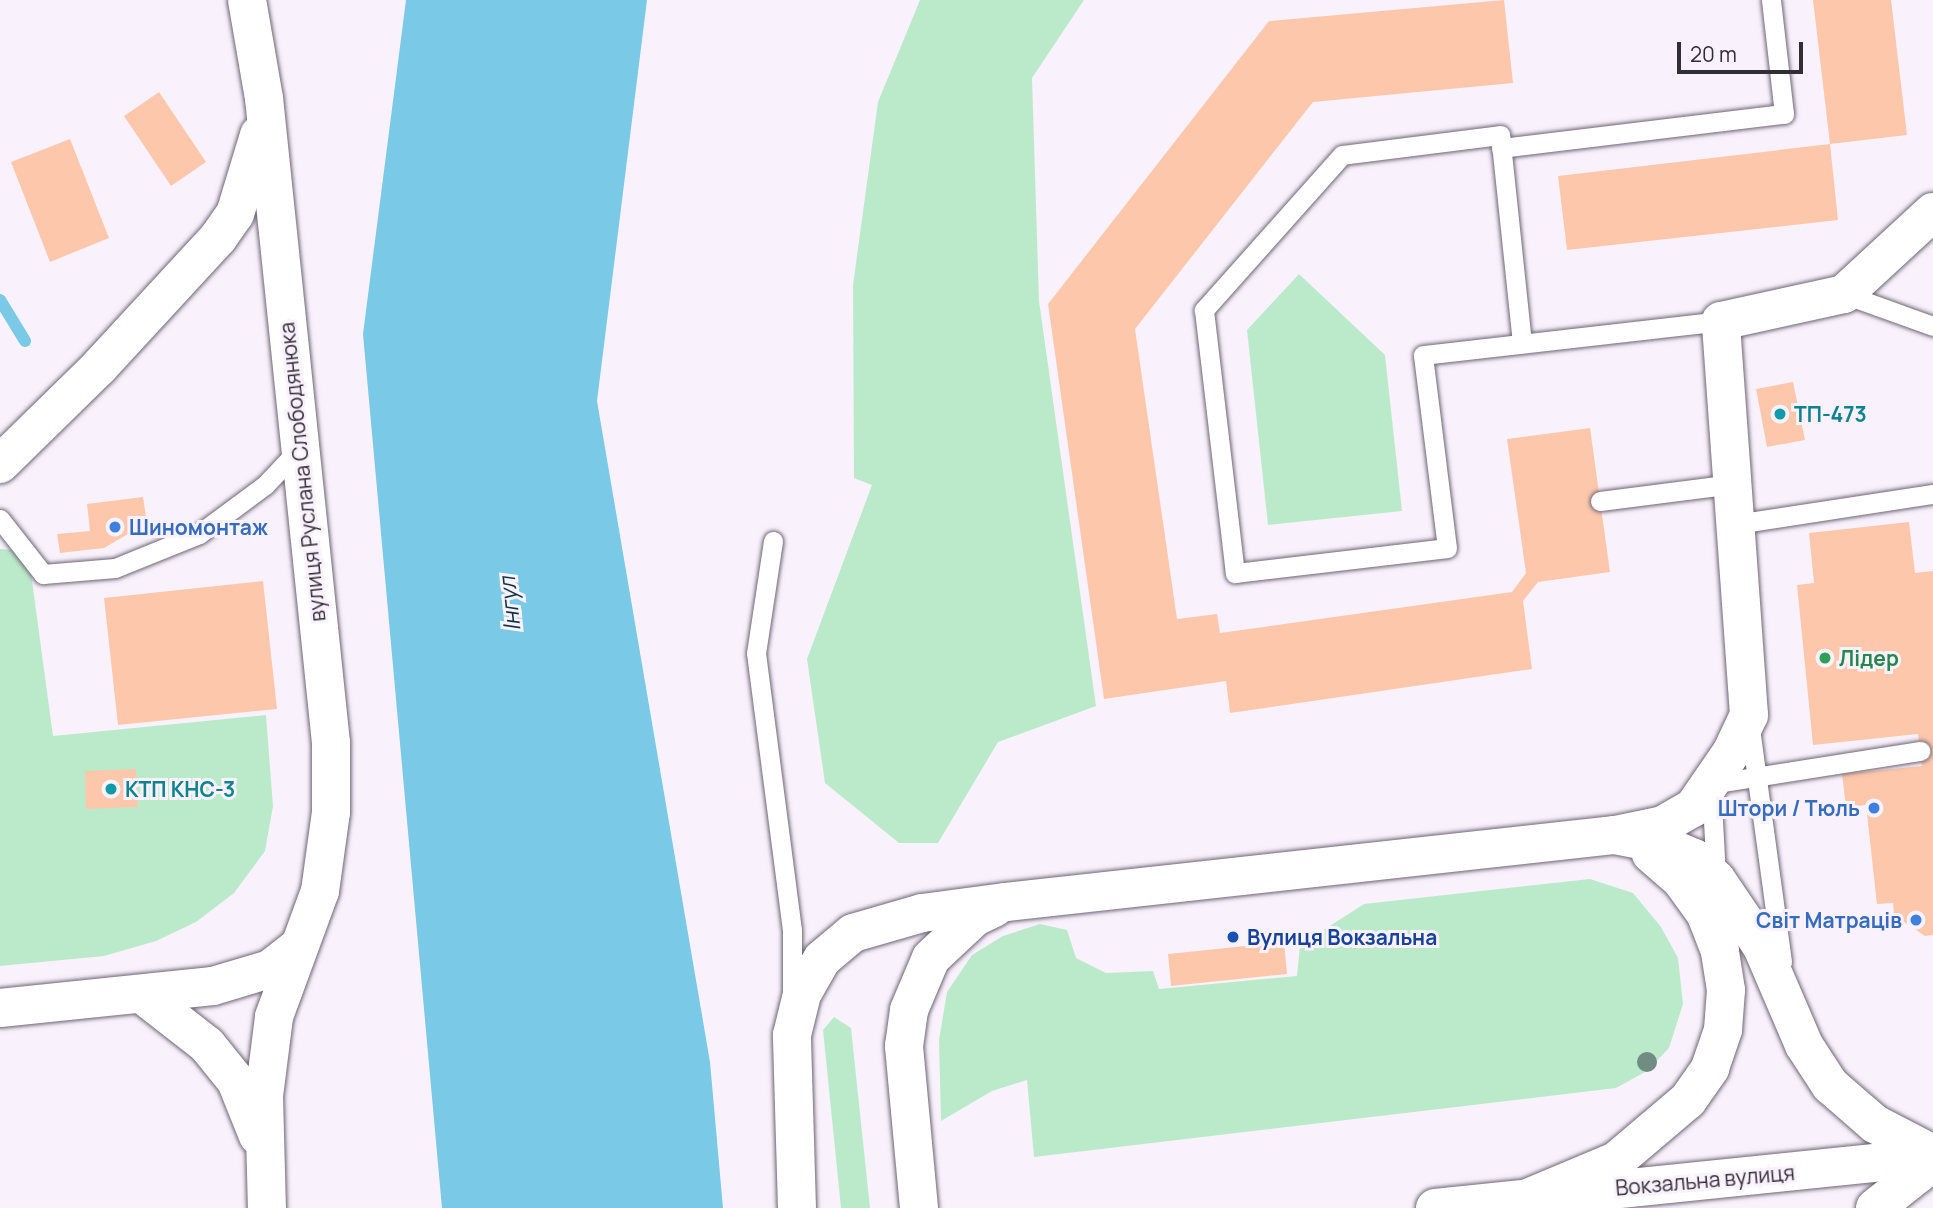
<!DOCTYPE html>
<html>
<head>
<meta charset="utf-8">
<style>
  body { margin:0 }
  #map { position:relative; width:1933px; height:1208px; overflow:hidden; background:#f9f2fd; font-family:Manrope,sans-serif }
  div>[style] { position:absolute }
  .green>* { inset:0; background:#bbeacb }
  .water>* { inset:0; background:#79c9e7 }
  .stream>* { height:12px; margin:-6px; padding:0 6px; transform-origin:6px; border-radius:6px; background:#79c9e7 }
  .building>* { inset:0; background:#fdc7ac }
  .roads { filter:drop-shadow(0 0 2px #6f6574) drop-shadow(0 0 2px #6f6574) }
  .lane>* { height:19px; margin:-9.5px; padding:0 9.5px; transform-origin:9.5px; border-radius:9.5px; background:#fff }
  .street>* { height:38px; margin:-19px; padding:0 19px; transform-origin:19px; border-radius:19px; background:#fff }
  .secondary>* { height:38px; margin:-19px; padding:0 19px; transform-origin:19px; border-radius:19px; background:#fff }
  .trees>* { width:20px; height:20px; margin:-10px; border-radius:50%; background:#718c82 }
  .dots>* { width:19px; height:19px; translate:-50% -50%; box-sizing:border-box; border:4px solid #f9f2fd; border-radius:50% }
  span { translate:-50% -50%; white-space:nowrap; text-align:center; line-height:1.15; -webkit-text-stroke:6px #f9f2fd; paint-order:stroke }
  .culture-label { font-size:21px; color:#0d838f; font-weight:700 }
  .left { translate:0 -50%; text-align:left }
  .street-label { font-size:21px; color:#322e35 }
  .shop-label { font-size:21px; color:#366cbe; font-weight:700 }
  .right { translate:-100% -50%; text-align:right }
  .leisure-label { font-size:21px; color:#27864d; font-weight:700 }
  .transit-label { font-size:21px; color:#164399; font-weight:700 }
  .water-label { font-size:23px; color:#0d3340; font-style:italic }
  .scale { position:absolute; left:1677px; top:42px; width:126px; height:32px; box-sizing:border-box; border:4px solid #322e35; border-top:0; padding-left:9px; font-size:21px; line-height:24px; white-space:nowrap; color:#322e35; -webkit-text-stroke:5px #f9f2fd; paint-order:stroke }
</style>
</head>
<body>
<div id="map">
  <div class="green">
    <div style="clip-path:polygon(920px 0,1084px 0,1032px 78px,1039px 301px,1096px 706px,998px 742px,938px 843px,899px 843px,825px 783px,807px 659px,872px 485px,854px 478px,853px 285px,878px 102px)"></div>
    <div style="clip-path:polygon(1299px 274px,1385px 355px,1402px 511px,1268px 525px,1247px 330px)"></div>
    <div style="clip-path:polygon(0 549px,28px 551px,53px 736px,266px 715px,273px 806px,265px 851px,234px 893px,196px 922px,156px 941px,104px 956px,0 966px)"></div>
    <div style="clip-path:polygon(1590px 879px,1633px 893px,1661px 927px,1678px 958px,1683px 1004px,1669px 1048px,1647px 1071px,1616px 1088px,1034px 1157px,1027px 1080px,992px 1091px,941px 1121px,939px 1040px,947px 992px,972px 955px,1003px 936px,1040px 924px,1067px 930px,1076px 958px,1106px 973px,1153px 971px,1159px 989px,1297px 976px,1300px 945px,1364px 904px)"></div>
    <div style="clip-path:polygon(834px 1017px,851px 1028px,870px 1208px,841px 1208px,823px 1030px)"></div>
  </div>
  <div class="water">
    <div style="clip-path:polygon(406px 0,647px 0,597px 401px,710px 1062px,723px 1208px,442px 1208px,363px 334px)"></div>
  </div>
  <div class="stream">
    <div style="left:0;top:300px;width:48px;rotate:58.6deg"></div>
  </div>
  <div class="building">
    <div style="clip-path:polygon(1504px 0,1513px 83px,1313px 102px,1135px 329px,1177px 619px,1217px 614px,1220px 633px,1512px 592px,1526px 573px,1507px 439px,1590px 428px,1610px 572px,1538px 582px,1523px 601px,1532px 669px,1230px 713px,1226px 681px,1104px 699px,1048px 304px,1269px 21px)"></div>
    <div style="clip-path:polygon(1813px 0,1891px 0,1907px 135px,1830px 144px)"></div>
    <div style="clip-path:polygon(159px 92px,206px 162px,171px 186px,124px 116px)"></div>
    <div style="clip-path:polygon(70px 139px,109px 238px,50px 262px,11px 162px)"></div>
    <div style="clip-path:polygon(1830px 144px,1838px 220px,1567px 250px,1558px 176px)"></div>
    <div style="clip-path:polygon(1793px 382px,1805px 440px,1767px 447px,1756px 389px)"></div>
    <div style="clip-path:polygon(143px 497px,147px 523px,104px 548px,60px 553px,57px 534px,90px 531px,87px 504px)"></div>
    <div style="clip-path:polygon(1909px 522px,1915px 573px,1933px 571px,1933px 935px,1925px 936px,1894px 915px,1893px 903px,1877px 904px,1866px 805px,1846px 807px,1842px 774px,1922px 766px,1918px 734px,1813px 745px,1797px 585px,1814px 583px,1809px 533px)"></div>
    <div style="clip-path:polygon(263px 581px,277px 709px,118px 725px,104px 598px)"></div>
    <div style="clip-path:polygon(136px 769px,138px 807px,86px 809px,85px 771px)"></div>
    <div style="clip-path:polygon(1284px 942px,1287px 974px,1171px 986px,1168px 954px)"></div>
  </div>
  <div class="roads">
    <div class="lane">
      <div style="left:1501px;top:148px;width:285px;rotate:-6.9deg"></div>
      <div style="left:1784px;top:114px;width:115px;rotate:-96.5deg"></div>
      <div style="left:1844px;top:294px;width:95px;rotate:19.8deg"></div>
      <div style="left:1522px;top:343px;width:209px;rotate:-96deg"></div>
      <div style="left:1500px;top:135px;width:159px;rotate:172.8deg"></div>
      <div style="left:1342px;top:155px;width:208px;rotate:131.7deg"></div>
      <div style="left:1204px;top:310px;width:265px;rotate:83.3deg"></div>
      <div style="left:1235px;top:573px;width:213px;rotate:-6.7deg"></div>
      <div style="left:1447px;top:548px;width:194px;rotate:-97.1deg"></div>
      <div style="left:1423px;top:355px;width:300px;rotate:-6.5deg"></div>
      <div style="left:1600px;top:501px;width:134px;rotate:-7.3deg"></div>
      <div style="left:0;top:519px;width:70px;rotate:52deg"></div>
      <div style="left:43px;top:574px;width:72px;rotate:-4.8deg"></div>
      <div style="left:115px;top:568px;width:91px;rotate:-22deg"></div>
      <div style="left:199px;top:534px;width:82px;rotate:-36.6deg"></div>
      <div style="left:265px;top:485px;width:48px;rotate:-46.7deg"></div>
      <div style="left:1736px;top:524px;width:199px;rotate:-8.7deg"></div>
      <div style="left:773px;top:541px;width:113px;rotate:98.6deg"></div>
      <div style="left:756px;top:653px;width:279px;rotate:82.6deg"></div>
      <div style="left:792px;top:930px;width:69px;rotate:90deg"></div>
      <div style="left:1750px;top:728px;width:236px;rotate:82.2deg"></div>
      <div style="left:1716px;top:876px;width:92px;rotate:-93.1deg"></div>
      <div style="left:1711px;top:784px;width:212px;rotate:-9deg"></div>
    </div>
    <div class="street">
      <div style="left:1615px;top:835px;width:49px;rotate:-11.8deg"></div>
      <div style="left:1663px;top:825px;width:34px;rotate:-30deg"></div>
      <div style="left:1693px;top:808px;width:67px;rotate:-55.4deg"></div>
      <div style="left:1731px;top:753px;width:42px;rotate:-64.7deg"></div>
      <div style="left:1749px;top:715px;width:395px;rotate:-94.1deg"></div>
      <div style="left:1721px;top:321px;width:126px;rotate:-12.4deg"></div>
      <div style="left:1844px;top:294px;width:121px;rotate:-42.7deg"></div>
    </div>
    <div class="secondary">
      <div style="left:247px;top:0;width:99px;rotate:80.2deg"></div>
      <div style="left:264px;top:98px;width:648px;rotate:84.07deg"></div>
      <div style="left:331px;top:743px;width:69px;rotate:90deg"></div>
      <div style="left:331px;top:812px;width:80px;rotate:97.9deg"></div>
      <div style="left:320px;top:891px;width:134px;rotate:110.1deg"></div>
      <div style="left:274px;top:1017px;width:80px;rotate:97.2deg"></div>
      <div style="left:264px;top:1096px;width:112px;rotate:88.5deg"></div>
      <div style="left:0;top:464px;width:139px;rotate:-44.4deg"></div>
      <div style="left:99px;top:367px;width:176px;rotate:-47.3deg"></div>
      <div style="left:218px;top:238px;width:29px;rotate:-55deg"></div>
      <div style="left:235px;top:214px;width:83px;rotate:-73.1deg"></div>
      <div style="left:143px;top:995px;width:81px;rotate:38deg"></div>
      <div style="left:207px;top:1045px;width:46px;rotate:51.1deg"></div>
      <div style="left:236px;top:1081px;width:59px;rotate:68.2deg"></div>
      <div style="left:0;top:1008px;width:214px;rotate:-5.9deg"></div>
      <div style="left:213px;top:986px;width:59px;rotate:-16.6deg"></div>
      <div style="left:270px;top:969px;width:37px;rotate:-38deg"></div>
      <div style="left:1530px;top:1197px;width:93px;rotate:-22.7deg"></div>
      <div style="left:1616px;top:1161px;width:94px;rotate:-40.3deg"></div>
      <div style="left:1688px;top:1100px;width:39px;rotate:-55deg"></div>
      <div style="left:1710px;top:1068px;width:40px;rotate:-71.1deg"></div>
      <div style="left:1723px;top:1030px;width:40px;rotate:-85.7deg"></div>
      <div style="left:1726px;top:990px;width:39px;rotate:-99deg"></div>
      <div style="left:1720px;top:951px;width:41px;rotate:-111.5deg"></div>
      <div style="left:1705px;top:913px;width:41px;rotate:-126deg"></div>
      <div style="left:1681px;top:880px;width:40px;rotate:-139deg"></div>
      <div style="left:797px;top:1208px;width:173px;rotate:-91.7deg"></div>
      <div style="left:792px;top:1035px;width:42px;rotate:-76.3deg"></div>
      <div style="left:802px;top:994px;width:40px;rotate:-60.3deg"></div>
      <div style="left:822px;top:959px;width:40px;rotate:-40deg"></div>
      <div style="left:853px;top:933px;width:72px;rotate:-16.2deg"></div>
      <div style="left:922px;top:913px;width:85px;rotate:-7.5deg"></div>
      <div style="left:1006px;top:902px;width:613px;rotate:-6.28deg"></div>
      <div style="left:1615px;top:835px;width:47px;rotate:11.1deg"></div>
      <div style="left:1661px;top:844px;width:36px;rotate:23deg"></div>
      <div style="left:1694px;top:858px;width:30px;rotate:44deg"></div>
      <div style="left:1716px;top:879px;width:82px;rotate:55.9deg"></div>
      <div style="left:1762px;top:947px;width:107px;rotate:66.8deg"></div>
      <div style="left:1804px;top:1045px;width:48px;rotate:57deg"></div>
      <div style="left:1830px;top:1085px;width:60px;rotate:40.9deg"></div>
      <div style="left:1875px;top:1124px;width:65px;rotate:27.3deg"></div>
      <div style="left:919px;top:1208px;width:163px;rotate:-95.3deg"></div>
      <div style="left:904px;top:1046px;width:36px;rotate:-82deg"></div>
      <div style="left:909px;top:1010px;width:56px;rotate:-67.1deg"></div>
      <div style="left:931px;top:958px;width:60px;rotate:-43deg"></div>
      <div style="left:975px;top:917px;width:21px;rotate:-25deg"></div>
      <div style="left:1435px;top:1208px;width:501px;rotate:-5.85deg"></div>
      <div style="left:1875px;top:1208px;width:74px;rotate:-38.4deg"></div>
    </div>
  </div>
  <div class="trees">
    <div style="left:1647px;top:1062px"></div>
  </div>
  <div class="dots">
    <div style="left:1780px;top:414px;background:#0f9aa8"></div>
    <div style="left:115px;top:527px;background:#3f7fe0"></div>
    <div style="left:1825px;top:658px;background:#2e9e5b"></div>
    <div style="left:111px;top:789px;background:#0f9aa8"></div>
    <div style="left:1874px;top:808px;background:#3f7fe0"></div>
    <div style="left:1916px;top:920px;background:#3f7fe0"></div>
    <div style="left:1233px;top:937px;background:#1a4fb4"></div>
  </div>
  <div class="culture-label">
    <span class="left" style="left:1794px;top:414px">ТП-473</span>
    <span class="left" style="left:125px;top:789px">КТП КНС-3</span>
  </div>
  <div class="street-label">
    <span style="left:302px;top:472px;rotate:-96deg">вулиця Руслана Слободянюка</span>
    <span style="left:1705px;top:1180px;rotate:-5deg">Вокзальна вулиця</span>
  </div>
  <div class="shop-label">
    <span class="left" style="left:129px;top:527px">Шиномонтаж</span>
    <span class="right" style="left:1860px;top:808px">Штори / Тюль</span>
    <span class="right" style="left:1902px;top:920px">Світ Матраців</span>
  </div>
  <div class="leisure-label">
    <span class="left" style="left:1839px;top:658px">Лідер</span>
  </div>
  <div class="transit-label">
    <span class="left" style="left:1247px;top:937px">Вулиця Вокзальна</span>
  </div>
  <div class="water-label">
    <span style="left:509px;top:604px;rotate:-96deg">Інгул</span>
  </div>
  <div class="scale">20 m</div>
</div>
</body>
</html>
